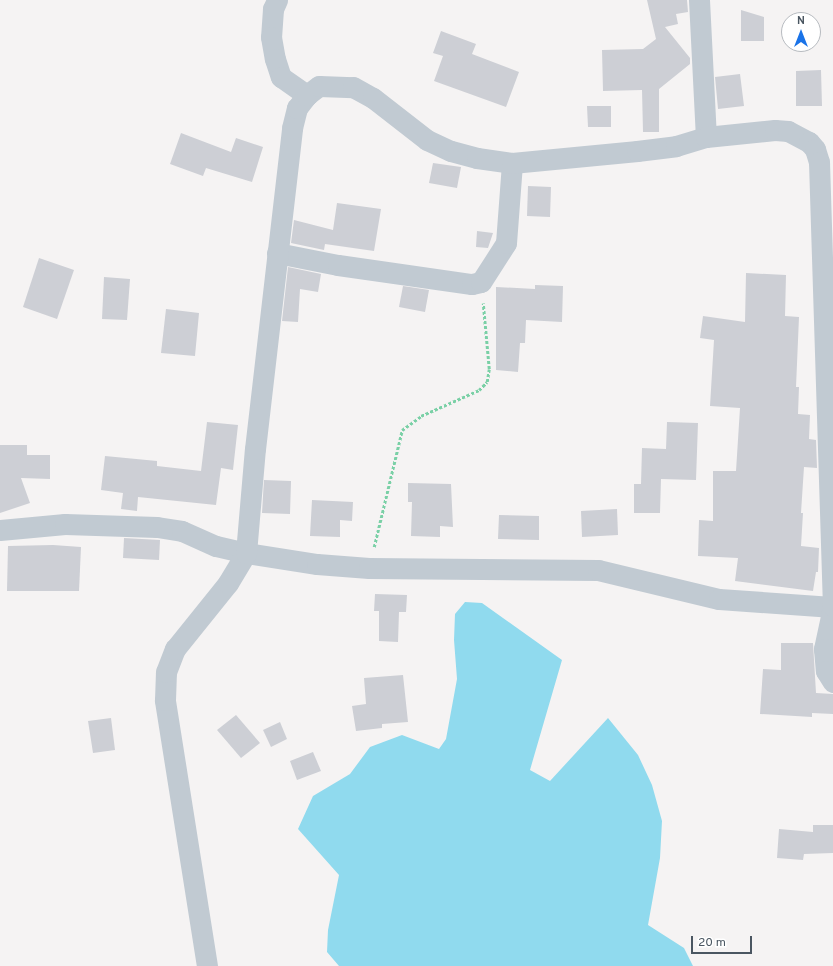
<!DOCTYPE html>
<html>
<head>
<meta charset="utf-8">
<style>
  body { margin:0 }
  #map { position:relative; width:833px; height:966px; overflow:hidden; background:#f5f3f3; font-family:Overpass,sans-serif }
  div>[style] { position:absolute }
  .water>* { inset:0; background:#90daee }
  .building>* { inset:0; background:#cdcfd5 }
  .path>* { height:2.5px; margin-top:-1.25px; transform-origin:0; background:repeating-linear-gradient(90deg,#7ad0a6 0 3px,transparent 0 5px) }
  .minor>* { height:21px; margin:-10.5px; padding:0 10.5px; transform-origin:10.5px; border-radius:10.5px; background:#c1cad2 }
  span { translate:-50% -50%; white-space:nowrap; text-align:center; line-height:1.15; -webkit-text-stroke:4px #fff; paint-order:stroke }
  .north { position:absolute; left:781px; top:12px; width:40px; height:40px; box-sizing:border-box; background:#fff; border:1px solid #b7bbc0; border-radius:50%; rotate:0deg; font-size:11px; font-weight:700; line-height:16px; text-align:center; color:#4a5661 }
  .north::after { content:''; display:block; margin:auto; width:14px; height:18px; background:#1a73e8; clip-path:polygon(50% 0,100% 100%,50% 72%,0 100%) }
  .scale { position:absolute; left:691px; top:936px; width:61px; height:18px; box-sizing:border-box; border:2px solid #4a5661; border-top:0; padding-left:5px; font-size:12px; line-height:14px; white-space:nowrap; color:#4a5661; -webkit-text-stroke:3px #fff; paint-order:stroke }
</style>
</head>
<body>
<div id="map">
  <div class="water">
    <div style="clip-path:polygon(465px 602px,482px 603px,562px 660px,530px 770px,550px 781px,608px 718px,638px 755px,652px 785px,662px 821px,660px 858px,648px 925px,684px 948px,693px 966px,339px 966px,327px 952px,328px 930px,339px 875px,298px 829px,313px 796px,350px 774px,370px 747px,402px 735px,439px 749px,446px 739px,457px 679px,454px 640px,455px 614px)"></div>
  </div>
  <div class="building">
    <div style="clip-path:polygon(647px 0,687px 0,688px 12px,676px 14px,678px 24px,665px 27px,690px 58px,690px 64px,659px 89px,659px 132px,643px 132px,642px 90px,603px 91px,602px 50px,643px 49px,656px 39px)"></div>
    <div style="clip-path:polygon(741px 10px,764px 17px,764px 41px,741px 41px)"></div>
    <div style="clip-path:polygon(441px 31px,476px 44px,472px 54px,519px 72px,506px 107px,434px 81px,443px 56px,433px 53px)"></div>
    <div style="clip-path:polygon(821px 70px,822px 106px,796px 106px,796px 71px)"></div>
    <div style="clip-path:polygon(740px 74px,744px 106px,718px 109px,715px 77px)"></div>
    <div style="clip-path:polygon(587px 106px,611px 106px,611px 127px,588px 127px)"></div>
    <div style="clip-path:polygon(181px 133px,231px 152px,236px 138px,263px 147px,252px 182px,206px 168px,203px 176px,170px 164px)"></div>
    <div style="clip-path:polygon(433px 163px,461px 167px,457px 188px,429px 183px)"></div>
    <div style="clip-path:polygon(528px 186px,551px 187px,550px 217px,527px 216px)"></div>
    <div style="clip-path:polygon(337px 203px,381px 209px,374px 251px,325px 244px,324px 250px,291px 243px,294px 220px,333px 230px)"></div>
    <div style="clip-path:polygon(477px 231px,493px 233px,488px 248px,476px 247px)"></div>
    <div style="clip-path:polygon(39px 258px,74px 270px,57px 319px,23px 307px)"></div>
    <div style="clip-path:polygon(288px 267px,321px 274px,318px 292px,300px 289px,298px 322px,282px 321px)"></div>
    <div style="clip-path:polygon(746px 273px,786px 275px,785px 316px,799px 317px,796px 387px,799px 387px,798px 414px,810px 415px,809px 439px,816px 440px,817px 468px,804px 467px,801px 513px,803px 513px,801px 546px,819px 548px,818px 572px,816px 572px,813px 591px,735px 581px,738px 558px,698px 556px,699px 520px,713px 521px,713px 471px,736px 471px,740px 408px,710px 406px,714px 340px,700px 338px,703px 316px,745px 322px)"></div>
    <div style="clip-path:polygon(104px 277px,130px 279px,127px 320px,102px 319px)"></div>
    <div style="clip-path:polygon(535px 285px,563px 286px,562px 322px,526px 320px,525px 343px,520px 343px,518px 372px,496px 370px,496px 287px,535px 289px)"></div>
    <div style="clip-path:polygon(403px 286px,429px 290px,425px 312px,399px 307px)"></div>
    <div style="clip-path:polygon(166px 309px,199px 313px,195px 356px,161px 353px)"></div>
    <div style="clip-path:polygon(207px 422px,238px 425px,233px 470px,221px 468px,216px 505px,138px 497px,137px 511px,121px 509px,123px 493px,101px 490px,105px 456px,157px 461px,157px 466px,201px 471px)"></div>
    <div style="clip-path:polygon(667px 422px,698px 423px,696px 480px,661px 479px,660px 513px,634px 513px,634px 484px,641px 484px,642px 448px,666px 449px)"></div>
    <div style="clip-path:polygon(0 445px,27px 445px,27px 455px,50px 455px,50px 479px,21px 478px,30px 503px,0 513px)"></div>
    <div style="clip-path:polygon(264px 480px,291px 481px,290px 514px,262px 513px)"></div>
    <div style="clip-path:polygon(408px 483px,451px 484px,453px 527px,440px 526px,440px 537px,411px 536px,412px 502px,408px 502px)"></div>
    <div style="clip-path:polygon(312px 500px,353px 502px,352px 521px,340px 520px,340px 537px,310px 536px)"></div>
    <div style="clip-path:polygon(617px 509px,618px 535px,582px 537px,581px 511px)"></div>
    <div style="clip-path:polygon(499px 515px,539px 516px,539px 540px,498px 539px)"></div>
    <div style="clip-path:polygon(124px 538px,160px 540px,159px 560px,123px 558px)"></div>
    <div style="clip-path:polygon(53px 545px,81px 547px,79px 591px,7px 591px,8px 546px)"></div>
    <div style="clip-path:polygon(375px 594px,407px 595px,406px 612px,399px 612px,398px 642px,379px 641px,379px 611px,374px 611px)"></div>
    <div style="clip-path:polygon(781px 643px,813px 643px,816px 693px,833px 694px,833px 714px,812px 713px,812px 717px,760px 714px,763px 669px,781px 670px)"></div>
    <div style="clip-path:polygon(403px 675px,408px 722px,382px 724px,382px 728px,356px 731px,352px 706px,366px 704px,364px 678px)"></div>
    <div style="clip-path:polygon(236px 715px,260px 743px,241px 758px,217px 730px)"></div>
    <div style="clip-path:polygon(111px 718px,115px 750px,93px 753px,88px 721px)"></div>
    <div style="clip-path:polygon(280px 722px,287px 739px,271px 747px,263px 730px)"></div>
    <div style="clip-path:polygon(313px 752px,321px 771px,297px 780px,290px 761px)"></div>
    <div style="clip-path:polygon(813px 825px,833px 825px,833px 853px,804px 854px,803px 860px,777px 858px,779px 829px,813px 832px)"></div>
  </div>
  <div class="path">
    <div style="left:374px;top:547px;width:120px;rotate:-76.5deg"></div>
    <div style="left:402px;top:430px;width:24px;rotate:-36deg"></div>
    <div style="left:421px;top:416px;width:64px;rotate:-24.1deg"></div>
    <div style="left:479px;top:390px;width:11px;rotate:-45deg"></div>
    <div style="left:487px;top:382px;width:13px;rotate:-81deg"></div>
    <div style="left:489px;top:369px;width:66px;rotate:-95.2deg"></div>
  </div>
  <div class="minor">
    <div style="left:277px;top:0;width:10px;rotate:114deg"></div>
    <div style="left:273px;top:9px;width:28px;rotate:94deg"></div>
    <div style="left:271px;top:37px;width:22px;rotate:80deg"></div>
    <div style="left:275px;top:59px;width:19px;rotate:72deg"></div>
    <div style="left:281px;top:77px;width:32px;rotate:35deg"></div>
    <div style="left:699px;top:0;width:137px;rotate:87.1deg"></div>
    <div style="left:277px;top:253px;width:62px;rotate:11.1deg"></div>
    <div style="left:338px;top:265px;width:135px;rotate:8.1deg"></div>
    <div style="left:472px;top:284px;width:9px;rotate:-13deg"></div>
    <div style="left:481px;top:282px;width:46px;rotate:-57.3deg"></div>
    <div style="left:506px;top:243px;width:80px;rotate:-85.7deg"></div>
    <div style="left:0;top:530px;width:65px;rotate:-5.3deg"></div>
    <div style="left:65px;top:524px;width:92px;rotate:1.9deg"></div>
    <div style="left:157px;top:527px;width:25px;rotate:9deg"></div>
    <div style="left:182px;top:531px;width:37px;rotate:24deg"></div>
    <div style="left:216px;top:546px;width:31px;rotate:13deg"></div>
    <div style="left:246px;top:553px;width:72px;rotate:8.8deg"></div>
    <div style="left:317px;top:564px;width:52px;rotate:4.4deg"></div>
    <div style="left:369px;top:568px;width:229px;rotate:0.5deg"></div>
    <div style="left:598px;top:570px;width:124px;rotate:13.5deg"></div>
    <div style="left:719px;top:599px;width:114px;rotate:4deg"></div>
    <div style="left:833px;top:607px;width:43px;rotate:102.1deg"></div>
    <div style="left:824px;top:649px;width:22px;rotate:85deg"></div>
    <div style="left:826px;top:671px;width:13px;rotate:58deg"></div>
    <div style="left:207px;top:966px;width:269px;rotate:-99deg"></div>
    <div style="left:165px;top:700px;width:28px;rotate:-88deg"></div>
    <div style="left:166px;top:672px;width:25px;rotate:-69deg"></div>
    <div style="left:175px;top:649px;width:85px;rotate:-51.2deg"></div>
    <div style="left:228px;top:583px;width:35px;rotate:-59deg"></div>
    <div style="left:246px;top:553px;width:104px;rotate:-85.1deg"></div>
    <div style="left:255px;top:449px;width:323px;rotate:-83.4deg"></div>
    <div style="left:292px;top:128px;width:21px;rotate:-76deg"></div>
    <div style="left:297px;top:108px;width:16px;rotate:-52deg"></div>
    <div style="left:307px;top:95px;width:15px;rotate:-37deg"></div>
    <div style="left:319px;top:86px;width:34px;rotate:2deg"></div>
    <div style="left:353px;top:87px;width:23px;rotate:29deg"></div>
    <div style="left:373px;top:98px;width:68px;rotate:37.9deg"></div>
    <div style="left:427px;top:140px;width:26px;rotate:25deg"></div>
    <div style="left:451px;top:151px;width:27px;rotate:15deg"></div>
    <div style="left:477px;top:158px;width:35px;rotate:8deg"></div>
    <div style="left:512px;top:163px;width:126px;rotate:-5.5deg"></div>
    <div style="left:637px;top:151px;width:39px;rotate:-7deg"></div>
    <div style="left:676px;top:146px;width:31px;rotate:-17deg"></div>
    <div style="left:706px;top:137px;width:69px;rotate:-5.8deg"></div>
    <div style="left:775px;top:130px;width:13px;rotate:4deg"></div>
    <div style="left:788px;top:131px;width:24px;rotate:28deg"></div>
    <div style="left:809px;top:142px;width:9px;rotate:49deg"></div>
    <div style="left:815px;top:149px;width:14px;rotate:73deg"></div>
    <div style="left:819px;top:162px;width:444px;rotate:88.2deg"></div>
  </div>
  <div class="north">N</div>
  <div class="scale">20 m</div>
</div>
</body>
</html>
